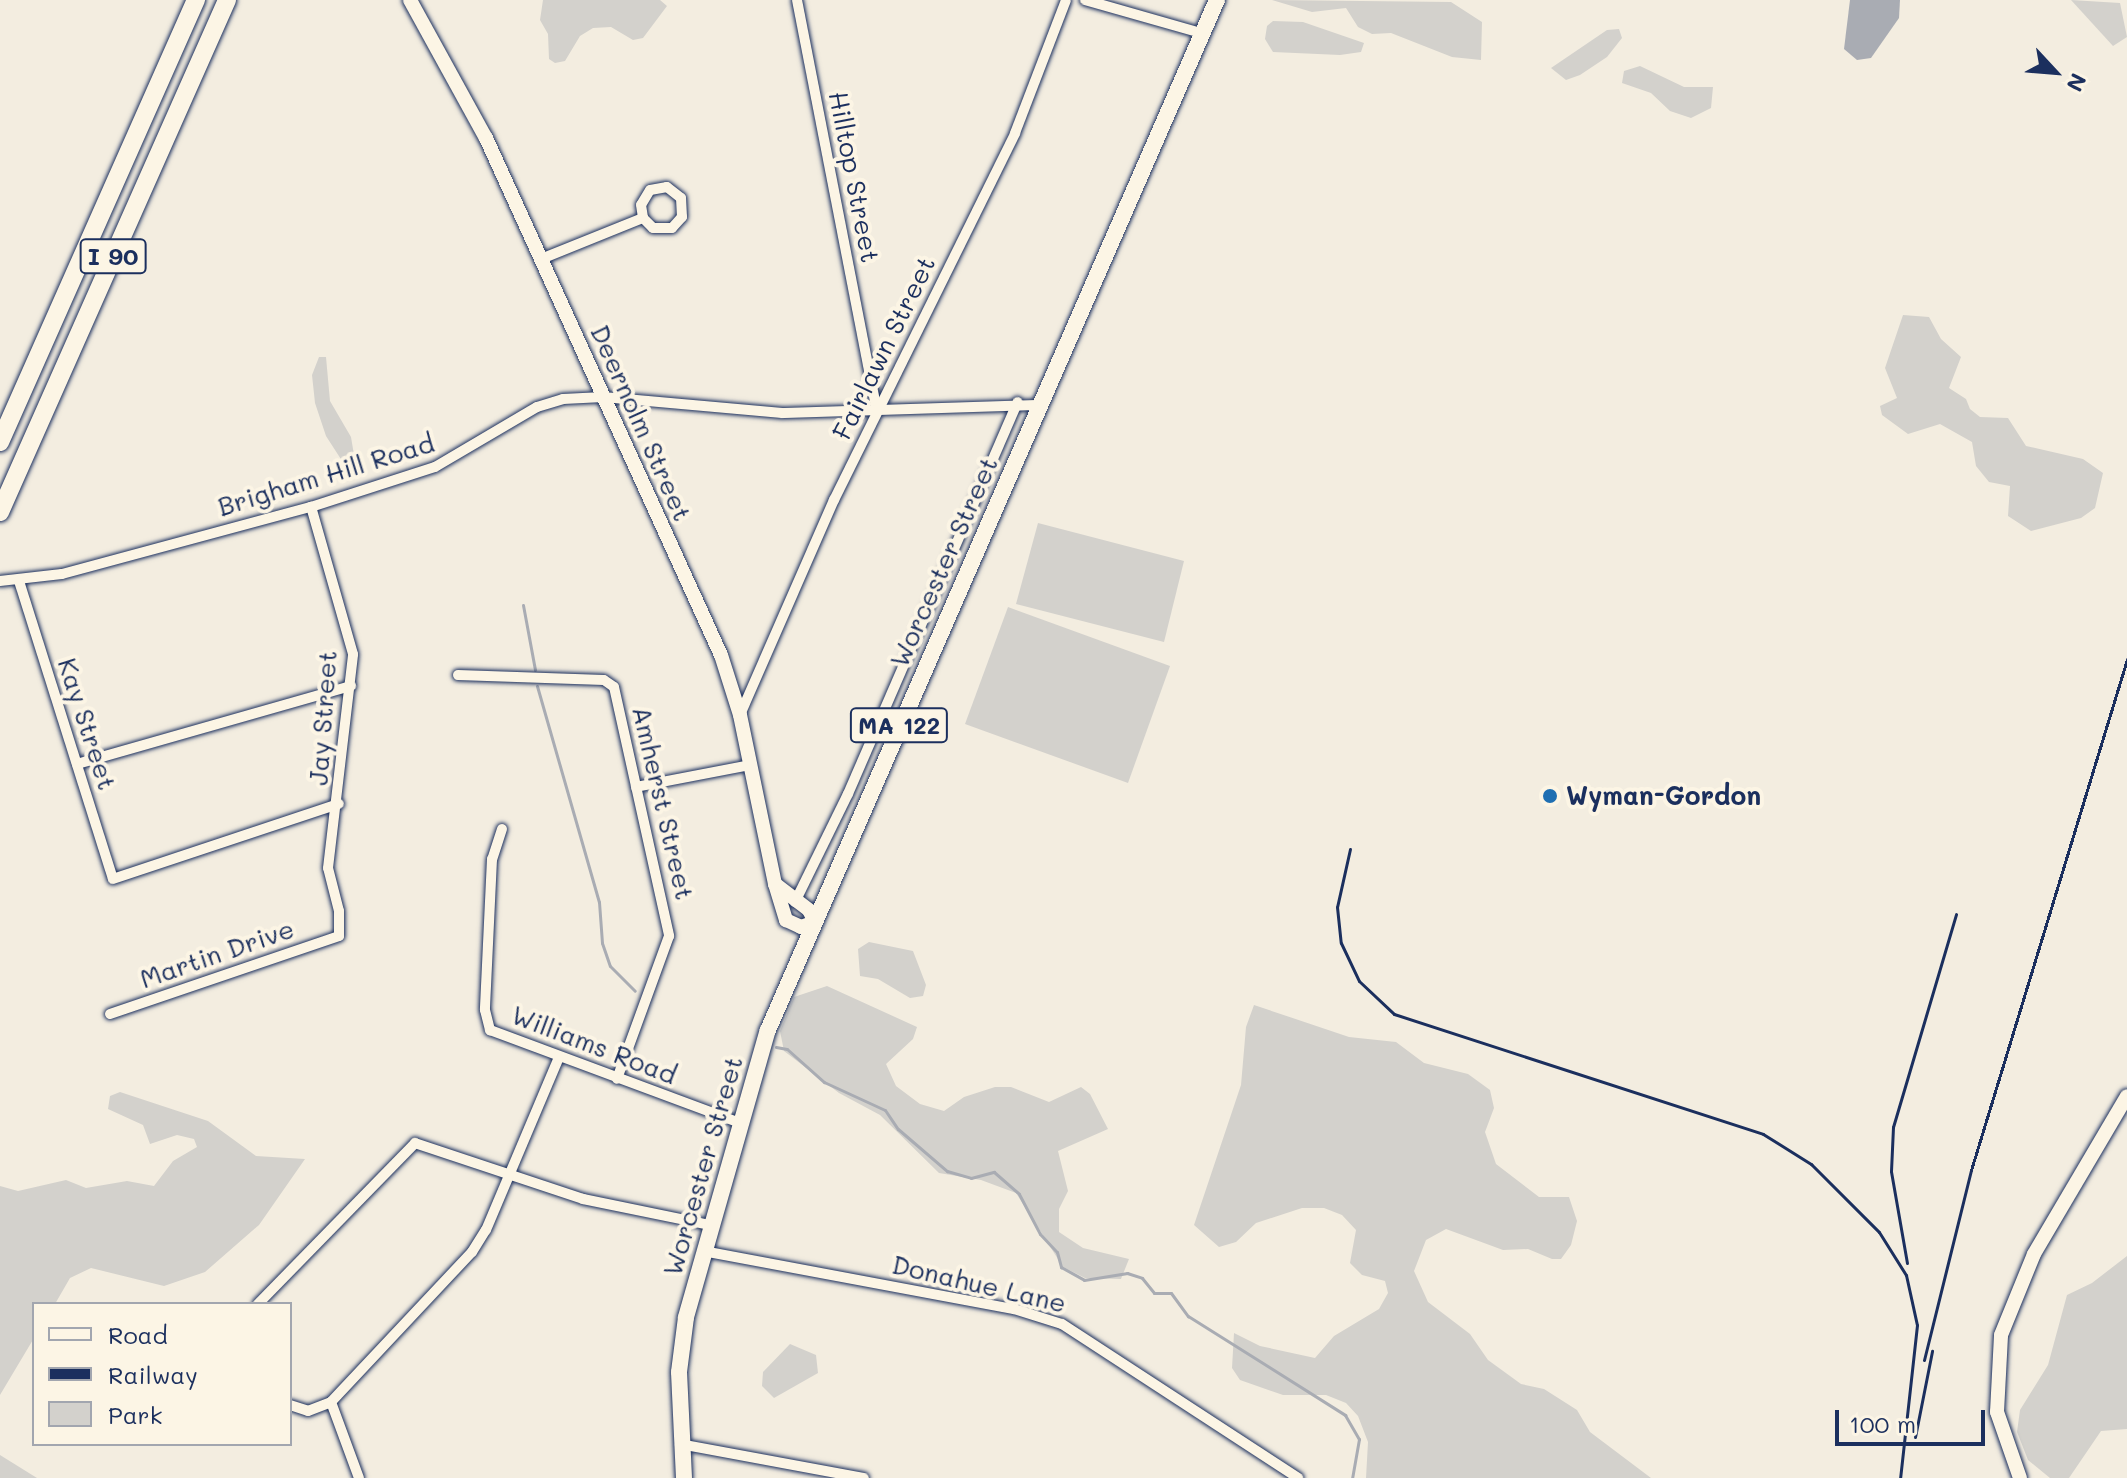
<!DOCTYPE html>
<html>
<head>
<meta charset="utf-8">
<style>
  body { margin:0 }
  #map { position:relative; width:2127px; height:1478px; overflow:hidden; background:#f3ede0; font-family:Mali,sans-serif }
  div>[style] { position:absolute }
  .green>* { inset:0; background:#d3d1cc }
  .water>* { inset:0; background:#a9acb3 }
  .stream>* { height:3px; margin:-1.5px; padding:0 1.5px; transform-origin:1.5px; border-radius:1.5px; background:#a9acb3 }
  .roads { filter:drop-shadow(0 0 2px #1b2f5e) drop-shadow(0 0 2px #1b2f5e) }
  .street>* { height:10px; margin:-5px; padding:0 5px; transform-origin:5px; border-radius:5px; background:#fcf5e5 }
  .secondary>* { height:14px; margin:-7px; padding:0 7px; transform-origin:7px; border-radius:7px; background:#fcf5e5 }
  .primary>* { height:16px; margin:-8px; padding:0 8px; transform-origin:8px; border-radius:8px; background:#fcf5e5 }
  .highway>* { height:18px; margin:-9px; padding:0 9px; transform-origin:9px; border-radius:9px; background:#fcf5e5 }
  .rail>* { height:3px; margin:-1.5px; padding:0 1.5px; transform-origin:1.5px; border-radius:1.5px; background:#1b2f5e }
  .dots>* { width:22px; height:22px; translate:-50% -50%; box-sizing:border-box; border:4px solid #fcf5e5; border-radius:50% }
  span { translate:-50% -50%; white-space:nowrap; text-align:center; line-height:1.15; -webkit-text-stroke:8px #fcf5e5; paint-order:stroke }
  .shield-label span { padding:2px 6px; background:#fcf5e5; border:2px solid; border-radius:6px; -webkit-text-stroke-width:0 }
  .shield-label { font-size:24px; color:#1b2f5e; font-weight:700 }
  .street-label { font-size:26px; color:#1b2f5e }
  .poi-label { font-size:26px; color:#1b2f5e; font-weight:700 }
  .left { translate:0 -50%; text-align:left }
  .legend { position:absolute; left:32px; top:1302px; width:260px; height:144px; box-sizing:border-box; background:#fcf5e5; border:2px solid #a2a6af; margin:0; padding:10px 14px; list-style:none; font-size:24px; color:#1b2f5e }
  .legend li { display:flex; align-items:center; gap:16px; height:40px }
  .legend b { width:40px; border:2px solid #a2a6af }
  .north { position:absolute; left:2015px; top:32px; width:80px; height:80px; -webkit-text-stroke:6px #fcf5e5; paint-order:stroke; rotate:116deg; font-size:22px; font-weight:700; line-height:32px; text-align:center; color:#1b2f5e }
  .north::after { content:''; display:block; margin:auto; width:28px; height:36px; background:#1b2f5e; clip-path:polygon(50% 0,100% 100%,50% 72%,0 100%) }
  .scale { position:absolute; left:1835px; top:1410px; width:150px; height:36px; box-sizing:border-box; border:4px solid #1b2f5e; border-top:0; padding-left:10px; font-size:24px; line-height:28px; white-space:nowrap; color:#1b2f5e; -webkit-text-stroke:6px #fcf5e5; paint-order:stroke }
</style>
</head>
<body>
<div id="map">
  <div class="green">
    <div style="clip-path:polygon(543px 0,660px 0,667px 6px,643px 38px,633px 40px,611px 27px,593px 28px,580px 36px,565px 61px,555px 63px,549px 59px,548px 34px,540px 20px)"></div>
    <div style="clip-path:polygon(1272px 0,1451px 2px,1482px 22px,1481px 60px,1452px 57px,1391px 33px,1372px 34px,1358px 27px,1346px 8px,1312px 12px)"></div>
    <div style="clip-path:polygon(2071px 0,2120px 3px,2127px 37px,2113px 46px)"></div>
    <div style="clip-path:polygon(1273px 21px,1303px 22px,1364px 43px,1361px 52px,1340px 55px,1273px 52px,1265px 39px,1267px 26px)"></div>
    <div style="clip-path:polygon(1619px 29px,1622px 38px,1607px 57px,1580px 75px,1566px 80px,1551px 68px,1607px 30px)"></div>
    <div style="clip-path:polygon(1640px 66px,1684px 87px,1713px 87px,1711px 108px,1691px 118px,1670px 111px,1651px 93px,1622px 83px,1624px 71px)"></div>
    <div style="clip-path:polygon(1903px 315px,1929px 317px,1941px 339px,1961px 357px,1949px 388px,1966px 399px,1970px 409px,1980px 417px,2008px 418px,2026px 446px,2083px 459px,2103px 473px,2095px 508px,2081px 518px,2031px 531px,2008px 516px,2010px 486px,1989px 482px,1976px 466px,1972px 442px,1940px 424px,1908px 434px,1882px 415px,1880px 406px,1897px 398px,1885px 368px)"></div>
    <div style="clip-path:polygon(319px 357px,326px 357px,330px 401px,351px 437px,355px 461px,346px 467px,326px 436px,315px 403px,312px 375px)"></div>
    <div style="clip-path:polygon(1038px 523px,1184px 561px,1164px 642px,1016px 604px)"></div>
    <div style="clip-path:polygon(1008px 607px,1170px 666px,1128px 783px,965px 724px)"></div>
    <div style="clip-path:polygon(869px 942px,913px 951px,926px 985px,923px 996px,910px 998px,878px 979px,860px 976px,858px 949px)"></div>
    <div style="clip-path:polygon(827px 986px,917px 1027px,913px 1039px,886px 1064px,896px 1086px,920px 1104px,944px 1111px,964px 1097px,995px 1087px,1011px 1087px,1049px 1102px,1081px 1087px,1090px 1094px,1108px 1129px,1058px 1151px,1068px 1191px,1059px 1209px,1059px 1232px,1083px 1248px,1129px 1259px,1121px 1279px,1085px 1278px,1063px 1267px,1016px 1193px,981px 1180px,939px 1173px,880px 1115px,839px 1093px,784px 1051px,780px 1031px,794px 997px)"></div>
    <div style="clip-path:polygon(1254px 1005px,1349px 1037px,1396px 1042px,1424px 1063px,1468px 1074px,1490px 1090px,1494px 1108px,1485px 1132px,1496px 1164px,1539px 1197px,1569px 1197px,1577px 1221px,1571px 1245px,1561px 1259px,1552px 1259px,1528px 1249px,1503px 1250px,1446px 1229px,1426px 1240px,1414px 1271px,1428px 1302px,1470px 1334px,1488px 1360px,1521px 1384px,1544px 1389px,1577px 1410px,1590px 1432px,1651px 1478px,1366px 1478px,1368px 1442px,1358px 1416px,1346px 1403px,1326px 1395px,1283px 1395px,1240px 1380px,1232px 1368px,1234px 1333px,1260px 1346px,1315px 1358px,1334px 1336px,1379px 1309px,1388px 1293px,1385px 1281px,1362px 1275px,1350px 1263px,1356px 1230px,1342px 1215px,1324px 1208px,1302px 1208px,1256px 1223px,1236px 1242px,1219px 1247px,1194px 1225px,1241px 1085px,1246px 1027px)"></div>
    <div style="clip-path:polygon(120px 1092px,208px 1121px,256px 1156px,305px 1159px,259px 1225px,205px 1272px,164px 1286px,91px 1268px,70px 1278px,55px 1304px,34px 1304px,34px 1338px,0 1395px,0 1186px,18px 1191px,66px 1180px,86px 1188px,127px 1181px,154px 1186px,173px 1161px,197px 1147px,194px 1139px,177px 1135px,150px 1144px,143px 1125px,108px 1109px,110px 1096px)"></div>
    <div style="clip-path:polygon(2127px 1256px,2127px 1429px,2101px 1431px,2069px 1478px,2050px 1478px,2028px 1460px,2017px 1432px,2020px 1410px,2048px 1365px,2067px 1295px,2092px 1283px)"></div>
    <div style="clip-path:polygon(790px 1344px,816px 1355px,818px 1373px,774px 1398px,762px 1386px,763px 1372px)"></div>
    <div style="clip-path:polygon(0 1455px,37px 1478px,0 1478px)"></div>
  </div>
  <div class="water">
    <div style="clip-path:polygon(1850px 0,1900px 0,1899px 18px,1871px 58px,1857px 60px,1844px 49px)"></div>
  </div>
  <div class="stream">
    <div style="left:523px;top:605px;width:66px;rotate:79.5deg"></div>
    <div style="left:537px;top:686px;width:225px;rotate:74deg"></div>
    <div style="left:599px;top:902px;width:41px;rotate:85.8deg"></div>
    <div style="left:602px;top:943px;width:24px;rotate:71deg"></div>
    <div style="left:610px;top:966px;width:35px;rotate:45deg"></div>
    <div style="left:776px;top:1047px;width:11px;rotate:10deg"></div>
    <div style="left:787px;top:1049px;width:50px;rotate:41.7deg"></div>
    <div style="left:824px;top:1082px;width:67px;rotate:24.7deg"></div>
    <div style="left:885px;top:1110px;width:23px;rotate:56deg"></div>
    <div style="left:898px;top:1129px;width:65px;rotate:40.6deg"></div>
    <div style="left:947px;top:1171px;width:25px;rotate:16deg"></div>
    <div style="left:971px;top:1178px;width:24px;rotate:-15deg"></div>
    <div style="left:994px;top:1172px;width:33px;rotate:41deg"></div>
    <div style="left:1019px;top:1194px;width:45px;rotate:62.3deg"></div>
    <div style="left:1040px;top:1234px;width:25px;rotate:47deg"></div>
    <div style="left:1057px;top:1252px;width:16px;rotate:75deg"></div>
    <div style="left:1061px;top:1267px;width:26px;rotate:29deg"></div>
    <div style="left:1084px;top:1280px;width:44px;rotate:-9.2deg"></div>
    <div style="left:1127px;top:1273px;width:16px;rotate:18deg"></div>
    <div style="left:1142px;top:1278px;width:19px;rotate:51deg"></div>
    <div style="left:1154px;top:1293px;width:17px"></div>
    <div style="left:1171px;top:1293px;width:29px;rotate:54deg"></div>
    <div style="left:1188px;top:1316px;width:186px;rotate:32.2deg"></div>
    <div style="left:1345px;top:1415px;width:28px;rotate:60deg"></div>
    <div style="left:1359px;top:1439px;width:40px;rotate:100deg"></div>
  </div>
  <div class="roads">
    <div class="street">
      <div style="left:797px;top:0;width:418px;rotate:79deg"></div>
      <div style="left:1085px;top:0;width:121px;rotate:15.9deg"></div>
      <div style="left:541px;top:259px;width:110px;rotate:-21.9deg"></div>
      <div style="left:643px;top:218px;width:14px;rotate:45deg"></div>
      <div style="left:653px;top:228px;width:19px"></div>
      <div style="left:672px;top:228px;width:15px;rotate:-48deg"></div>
      <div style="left:682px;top:217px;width:19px;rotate:-93deg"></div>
      <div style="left:681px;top:198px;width:18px;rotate:-142deg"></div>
      <div style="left:667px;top:187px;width:17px;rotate:170deg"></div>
      <div style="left:650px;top:190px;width:17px;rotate:121deg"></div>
      <div style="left:641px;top:205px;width:13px;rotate:81deg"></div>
      <div style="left:0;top:581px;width:62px;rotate:-6.4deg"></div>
      <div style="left:62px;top:574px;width:258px;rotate:-15.1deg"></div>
      <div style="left:311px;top:507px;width:130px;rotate:-17.9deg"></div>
      <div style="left:435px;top:467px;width:118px;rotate:-30.5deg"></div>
      <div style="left:537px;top:407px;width:27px;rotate:-17deg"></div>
      <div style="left:563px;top:399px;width:40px;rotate:-2.9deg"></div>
      <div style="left:603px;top:397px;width:180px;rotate:5.1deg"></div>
      <div style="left:782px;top:413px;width:257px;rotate:-1.8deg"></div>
      <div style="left:19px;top:581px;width:312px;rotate:72.5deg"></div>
      <div style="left:113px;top:879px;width:238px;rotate:-18.4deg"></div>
      <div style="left:458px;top:675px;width:146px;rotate:2deg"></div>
      <div style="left:604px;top:680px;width:12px;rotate:35deg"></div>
      <div style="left:614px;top:687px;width:255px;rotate:77.5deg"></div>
      <div style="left:669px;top:936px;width:152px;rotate:110deg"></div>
      <div style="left:740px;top:715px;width:235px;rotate:-66.4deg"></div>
      <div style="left:834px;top:500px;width:409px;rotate:-63.7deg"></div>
      <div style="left:1015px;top:133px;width:142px;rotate:-69deg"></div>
      <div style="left:77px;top:764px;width:285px;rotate:-15.9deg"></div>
      <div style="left:636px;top:787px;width:116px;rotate:-10.9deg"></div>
      <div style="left:502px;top:829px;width:32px;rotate:108deg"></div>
      <div style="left:492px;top:859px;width:151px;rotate:92.7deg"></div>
      <div style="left:485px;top:1010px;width:21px;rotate:76deg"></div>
      <div style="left:490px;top:1030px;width:265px;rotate:20.4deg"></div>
      <div style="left:795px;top:902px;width:120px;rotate:-63.9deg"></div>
      <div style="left:848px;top:794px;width:427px;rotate:-66.6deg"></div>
      <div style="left:110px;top:1014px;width:242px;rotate:-18.8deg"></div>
      <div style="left:339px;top:936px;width:25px;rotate:-90deg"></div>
      <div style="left:339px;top:911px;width:44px;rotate:-104.3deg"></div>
      <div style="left:328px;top:868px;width:215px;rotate:-83.3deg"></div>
      <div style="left:353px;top:654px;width:153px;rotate:-105.9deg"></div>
      <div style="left:703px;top:1251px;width:316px;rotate:10.6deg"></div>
      <div style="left:1014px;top:1309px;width:50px;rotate:17.4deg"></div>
      <div style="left:1062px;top:1324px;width:282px;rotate:33.1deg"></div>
      <div style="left:258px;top:1304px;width:225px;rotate:-45.7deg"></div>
      <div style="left:415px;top:1143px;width:177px;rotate:18.4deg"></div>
      <div style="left:583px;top:1199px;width:130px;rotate:11.6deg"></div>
      <div style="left:331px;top:1402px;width:81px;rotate:69.8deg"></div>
      <div style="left:290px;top:1405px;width:19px;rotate:18deg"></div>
      <div style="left:308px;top:1411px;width:25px;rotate:-21deg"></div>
      <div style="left:331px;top:1402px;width:206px;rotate:-46.8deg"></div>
      <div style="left:472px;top:1252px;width:26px;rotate:-58deg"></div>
      <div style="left:486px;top:1230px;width:188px;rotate:-67.1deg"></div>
      <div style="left:680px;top:1444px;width:187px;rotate:10.5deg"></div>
    </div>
    <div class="secondary">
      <div style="left:410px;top:0;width:158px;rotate:61.2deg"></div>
      <div style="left:486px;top:138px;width:568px;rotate:65.56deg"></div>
      <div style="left:721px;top:655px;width:63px;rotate:72.4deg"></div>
      <div style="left:740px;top:715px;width:173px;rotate:78.3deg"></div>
      <div style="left:775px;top:884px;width:38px;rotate:73deg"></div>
      <div style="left:786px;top:920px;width:17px;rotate:25deg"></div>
      <div style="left:801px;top:927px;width:15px;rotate:-20deg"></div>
      <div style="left:815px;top:922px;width:13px;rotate:-117deg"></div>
      <div style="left:809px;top:910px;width:43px;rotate:-142.6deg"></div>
      <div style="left:2020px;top:1478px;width:70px;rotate:-109.2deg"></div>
      <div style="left:1997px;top:1412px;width:77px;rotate:-87deg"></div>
      <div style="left:2001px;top:1335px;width:87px;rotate:-67.8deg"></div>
      <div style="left:2034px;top:1254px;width:183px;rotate:-59.5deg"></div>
    </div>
    <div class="primary">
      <div style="left:684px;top:1478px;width:106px;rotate:-92.7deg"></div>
      <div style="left:679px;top:1372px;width:55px;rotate:-82.7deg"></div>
      <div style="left:686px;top:1317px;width:298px;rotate:-74.1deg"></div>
      <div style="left:768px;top:1030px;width:1124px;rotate:-66.45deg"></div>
    </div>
    <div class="highway">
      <div style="left:0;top:442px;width:484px;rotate:-66.1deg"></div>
      <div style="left:0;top:512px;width:560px;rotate:-66.09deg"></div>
    </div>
  </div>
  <div class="rail">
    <div style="left:1350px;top:849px;width:59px;rotate:102.6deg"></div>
    <div style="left:1337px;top:907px;width:36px;rotate:84deg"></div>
    <div style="left:1341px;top:943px;width:42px;rotate:64.7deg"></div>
    <div style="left:1359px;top:981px;width:48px;rotate:43.3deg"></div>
    <div style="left:1394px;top:1014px;width:388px;rotate:18deg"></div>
    <div style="left:1763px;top:1134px;width:57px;rotate:32deg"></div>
    <div style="left:1811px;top:1164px;width:96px;rotate:45deg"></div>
    <div style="left:1879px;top:1232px;width:51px;rotate:57.9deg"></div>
    <div style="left:1906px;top:1275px;width:51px;rotate:77.6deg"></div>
    <div style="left:1917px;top:1325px;width:154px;rotate:96.3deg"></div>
    <div style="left:1907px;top:1263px;width:93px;rotate:-99.9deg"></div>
    <div style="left:1891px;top:1171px;width:44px;rotate:-87.4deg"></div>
    <div style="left:1893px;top:1127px;width:222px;rotate:-73.5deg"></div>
    <div style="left:1924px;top:1360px;width:196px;rotate:-76.1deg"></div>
    <div style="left:1971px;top:1170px;width:534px;rotate:-73.02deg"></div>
    <div style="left:1915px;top:1437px;width:88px;rotate:-78.8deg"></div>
  </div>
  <div class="dots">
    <div style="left:1550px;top:796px;background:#1f6fb2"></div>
  </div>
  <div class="shield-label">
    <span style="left:113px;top:256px">I 90</span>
    <span style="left:899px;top:725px">MA 122</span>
  </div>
  <div class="street-label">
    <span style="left:854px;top:177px;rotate:79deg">Hilltop Street</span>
    <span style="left:884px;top:348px;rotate:-64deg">Fairlawn Street</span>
    <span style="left:641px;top:423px;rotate:66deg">Deernolm Street</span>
    <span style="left:326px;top:475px;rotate:-17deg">Brigham Hill Road</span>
    <span style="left:944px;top:562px;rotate:-66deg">Worcester Street</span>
    <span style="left:323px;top:718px;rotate:-86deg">Jay Street</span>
    <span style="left:87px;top:724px;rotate:72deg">Kay Street</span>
    <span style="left:663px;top:803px;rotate:77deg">Amherst Street</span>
    <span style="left:217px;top:954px;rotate:-19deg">Martin Drive</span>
    <span style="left:594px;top:1045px;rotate:21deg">Williams Road</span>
    <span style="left:703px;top:1166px;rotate:-74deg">Worcester Street</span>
    <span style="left:979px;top:1284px;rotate:13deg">Donahue Lane</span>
  </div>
  <div class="poi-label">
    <span class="left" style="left:1566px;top:796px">Wyman-Gordon</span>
  </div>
  <ul class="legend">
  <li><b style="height:10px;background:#fcf5e5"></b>Road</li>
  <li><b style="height:10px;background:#1b2f5e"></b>Railway</li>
  <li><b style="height:22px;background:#d3d1cc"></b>Park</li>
  </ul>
  <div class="north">N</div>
  <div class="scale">100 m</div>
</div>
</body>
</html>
